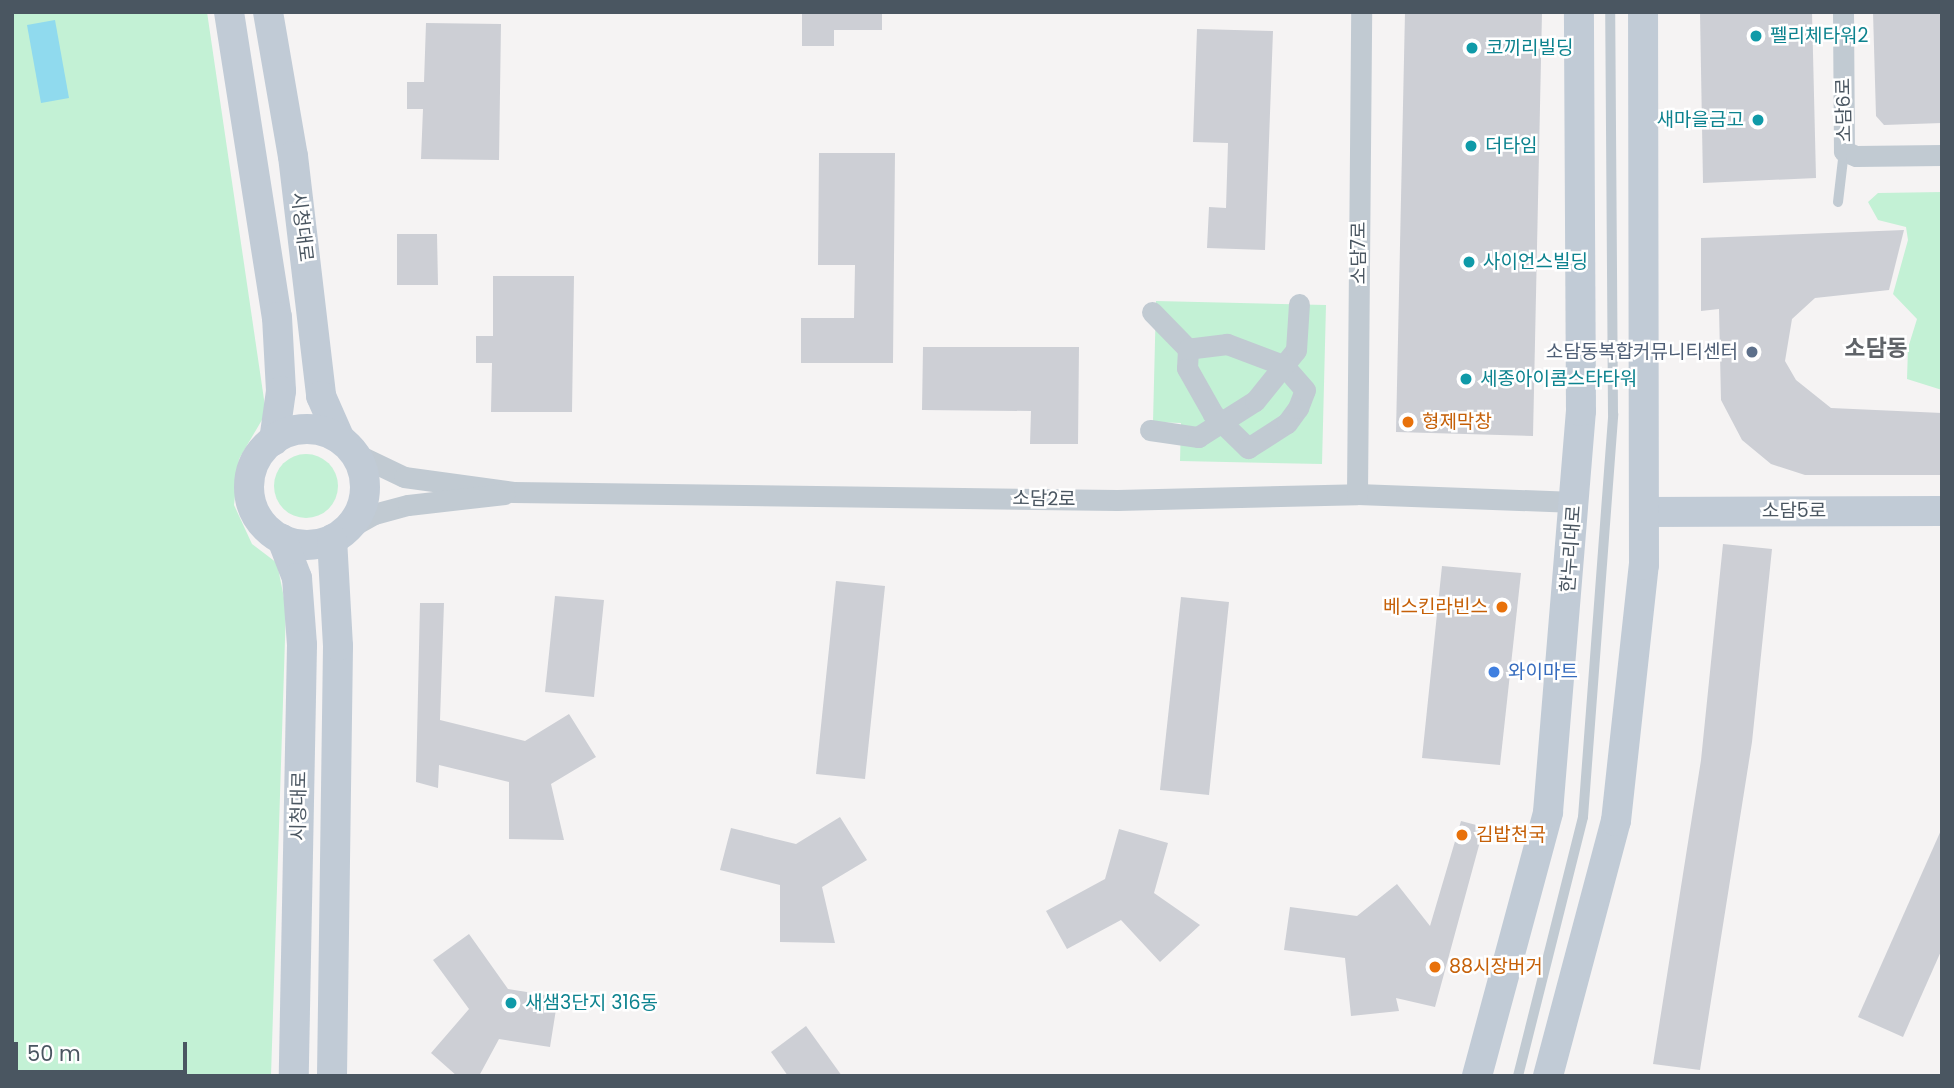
<!DOCTYPE html>
<html>
<head>
<meta charset="utf-8">
<style>
  body { margin:0 }
  #map { position:relative; width:1954px; height:1088px; overflow:hidden; background:#f5f3f3; font-family:Poppins,"Noto Sans KR",sans-serif }
  div>[style] { position:absolute }
  .green>* { inset:0; background:#c3f1d5 }
  .round { border-radius:50% }
  .water>* { inset:0; background:#90daee }
  .building>* { inset:0; background:#cdcfd5 }
  .lane>* { height:10px; margin:-5px; padding:0 5px; transform-origin:5px; border-radius:5px; background:#c1cad2 }
  .street>* { height:21px; margin:-10.5px; padding:0 10.5px; transform-origin:10.5px; border-radius:10.5px; background:#c1cad2 }
  .secondary>* { height:30px; margin:-15px; padding:0 15px; transform-origin:15px; border-radius:15px; background:#c1cbd6 }
  .secondary>.ring { margin:-15px; padding:0; box-sizing:content-box; background:none; border:30px solid #c1cbd6; border-radius:50% }
  .dots>* { width:19px; height:19px; translate:-50% -50%; box-sizing:border-box; border:4px solid #fff; border-radius:50% }
  span { translate:-50% -50%; white-space:nowrap; text-align:center; line-height:1.15; -webkit-text-stroke:5px #fff; paint-order:stroke }
  .culture-label { font-size:19px; color:#0d838f }
  .left { translate:0 -50%; text-align:left }
  .right { translate:-100% -50%; text-align:right }
  .street-label { font-size:19px; color:#4a5661 }
  .service-label { font-size:19px; color:#4e5e75 }
  .food-label { font-size:19px; color:#c56008 }
  .shop-label { font-size:19px; color:#366cbe }
  .quarter-label { font-size:23px; color:#5f6368; font-weight:700 }
  .frame { position:absolute; inset:0; border:14px solid #4a5661; pointer-events:none }
  .scale { position:absolute; left:14px; top:1042px; width:173px; height:32px; box-sizing:border-box; border:4px solid #4a5661; border-top:0; padding-left:9px; font-size:21px; line-height:24px; white-space:nowrap; color:#4a5661; -webkit-text-stroke:5px #fff; paint-order:stroke }
</style>
</head>
<body>
<div id="map">
  <div class="green">
    <div style="clip-path:polygon(12px 12px,207px 12px,266px 413px,239px 459px,234px 505px,252px 544px,277px 563px,286px 608px,271px 1076px,12px 1076px)"></div>
    <div style="clip-path:polygon(1942px 192px,1942px 390px,1907px 379px,1908px 348px,1917px 319px,1893px 294px,1908px 240px,1906px 227px,1878px 220px,1868px 202px,1878px 193px)"></div>
    <div style="clip-path:polygon(1156px 301px,1326px 305px,1322px 464px,1180px 461px,1181px 423px,1153px 422px)"></div>
    <div class="round" style="left:274px;top:454px;width:64px;height:64px"></div>
  </div>
  <div class="water">
    <div style="clip-path:polygon(55px 20px,69px 98px,41px 103px,27px 25px)"></div>
  </div>
  <div class="building">
    <div style="clip-path:polygon(802px 12px,882px 12px,882px 30px,834px 30px,834px 46px,802px 46px)"></div>
    <div style="clip-path:polygon(1405px 12px,1542px 12px,1533px 436px,1396px 432px)"></div>
    <div style="clip-path:polygon(1700px 12px,1812px 12px,1816px 178px,1703px 183px)"></div>
    <div style="clip-path:polygon(1873px 12px,1942px 12px,1942px 123px,1884px 125px,1876px 116px)"></div>
    <div style="clip-path:polygon(426px 23px,501px 24px,499px 160px,421px 159px,423px 109px,407px 109px,407px 82px,424px 82px)"></div>
    <div style="clip-path:polygon(1197px 29px,1273px 31px,1265px 250px,1207px 248px,1209px 207px,1226px 208px,1228px 143px,1193px 142px)"></div>
    <div style="clip-path:polygon(819px 153px,895px 153px,893px 363px,801px 363px,801px 318px,854px 318px,855px 265px,818px 265px)"></div>
    <div style="clip-path:polygon(1904px 230px,1889px 290px,1815px 298px,1792px 319px,1785px 361px,1796px 380px,1831px 408px,1942px 413px,1942px 475px,1805px 475px,1771px 464px,1742px 440px,1721px 400px,1719px 309px,1701px 311px,1701px 238px)"></div>
    <div style="clip-path:polygon(397px 234px,437px 234px,438px 285px,397px 285px)"></div>
    <div style="clip-path:polygon(493px 276px,574px 276px,572px 412px,491px 412px,492px 363px,476px 363px,476px 336px,493px 336px)"></div>
    <div style="clip-path:polygon(923px 347px,1079px 347px,1078px 444px,1030px 444px,1031px 411px,922px 410px)"></div>
    <div style="clip-path:polygon(1723px 544px,1772px 549px,1752px 742px,1700px 1070px,1653px 1064px,1701px 760px)"></div>
    <div style="clip-path:polygon(1442px 566px,1521px 573px,1500px 765px,1422px 758px)"></div>
    <div style="clip-path:polygon(836px 581px,885px 586px,865px 779px,816px 774px)"></div>
    <div style="clip-path:polygon(555px 596px,604px 600px,594px 697px,545px 692px)"></div>
    <div style="clip-path:polygon(1181px 597px,1229px 602px,1209px 795px,1160px 790px)"></div>
    <div style="clip-path:polygon(420px 603px,444px 603px,440px 720px,525px 741px,569px 714px,596px 757px,551px 784px,564px 840px,509px 839px,509px 782px,439px 765px,438px 788px,416px 782px)"></div>
    <div style="clip-path:polygon(840px 817px,867px 860px,822px 887px,835px 943px,780px 942px,780px 885px,720px 870px,731px 828px,796px 844px)"></div>
    <div style="clip-path:polygon(1461px 821px,1484px 827px,1435px 1007px,1396px 998px,1399px 1011px,1351px 1016px,1345px 958px,1284px 950px,1290px 907px,1357px 916px,1397px 884px,1430px 926px)"></div>
    <div style="clip-path:polygon(1942px 828px,1942px 949px,1903px 1037px,1858px 1017px)"></div>
    <div style="clip-path:polygon(1119px 829px,1168px 843px,1154px 893px,1200px 925px,1160px 962px,1121px 920px,1067px 949px,1046px 911px,1105px 879px)"></div>
    <div style="clip-path:polygon(469px 934px,508px 989px,558px 997px,550px 1047px,499px 1039px,479px 1076px,457px 1076px,431px 1053px,469px 1009px,433px 960px)"></div>
    <div style="clip-path:polygon(806px 1026px,842px 1076px,788px 1076px,771px 1052px)"></div>
  </div>
  <div class="lane">
    <div style="left:1838px;top:202px;width:51px;rotate:-83.3deg"></div>
    <div style="left:1518px;top:1076px;width:267px;rotate:-75.9deg"></div>
    <div style="left:1583px;top:817px;width:404px;rotate:-85.7deg"></div>
    <div style="left:1613px;top:414px;width:402px;rotate:-90.4deg"></div>
  </div>
  <div class="street">
    <div style="left:1843px;top:12px;width:139px;rotate:89.6deg"></div>
    <div style="left:1844px;top:151px;width:13px;rotate:23deg"></div>
    <div style="left:1856px;top:156px;width:86px;rotate:-0.7deg"></div>
    <div style="left:1152px;top:312px;width:52px;rotate:45.8deg"></div>
    <div style="left:1188px;top:349px;width:19px;rotate:93deg"></div>
    <div style="left:1187px;top:368px;width:53px;rotate:60.5deg"></div>
    <div style="left:1213px;top:414px;width:49px;rotate:44.2deg"></div>
    <div style="left:1248px;top:448px;width:46px;rotate:-32.7deg"></div>
    <div style="left:1287px;top:423px;width:19px;rotate:-54deg"></div>
    <div style="left:1298px;top:408px;width:19px;rotate:-69deg"></div>
    <div style="left:1305px;top:390px;width:33px;rotate:-131deg"></div>
    <div style="left:1283px;top:365px;width:60px;rotate:-159.4deg"></div>
    <div style="left:1227px;top:344px;width:39px;rotate:173deg"></div>
    <div style="left:1150px;top:430px;width:49px;rotate:8.3deg"></div>
    <div style="left:1198px;top:437px;width:67px;rotate:-32.3deg"></div>
    <div style="left:1255px;top:401px;width:65px;rotate:-51.2deg"></div>
    <div style="left:1296px;top:350px;width:46px;rotate:-86.3deg"></div>
    <div style="left:354px;top:453px;width:55px;rotate:25.6deg"></div>
    <div style="left:404px;top:477px;width:110px;rotate:7.8deg"></div>
    <div style="left:513px;top:492px;width:604px;rotate:0.76deg"></div>
    <div style="left:1117px;top:500px;width:240px;rotate:-1.4deg"></div>
    <div style="left:1357px;top:494px;width:218px;rotate:2.1deg"></div>
    <div style="left:1357px;top:494px;width:482px;rotate:-89.5deg"></div>
    <div style="left:349px;top:528px;width:29px;rotate:-29deg"></div>
    <div style="left:374px;top:514px;width:35px;rotate:-15deg"></div>
    <div style="left:408px;top:505px;width:97px;rotate:-6.5deg"></div>
  </div>
  <div class="secondary">
    <div style="left:229px;top:12px;width:309px;rotate:81.1deg"></div>
    <div style="left:277px;top:317px;width:74px;rotate:86.9deg"></div>
    <div style="left:281px;top:391px;width:50px;rotate:98deg"></div>
    <div style="left:268px;top:12px;width:146px;rotate:80.2deg"></div>
    <div style="left:293px;top:156px;width:242px;rotate:83.3deg"></div>
    <div style="left:321px;top:396px;width:47px;rotate:66.2deg"></div>
    <div class="ring" style="left:249px;top:429px;width:86px;height:86px"></div>
    <div style="left:1647px;top:512px;width:295px;rotate:-0.2deg"></div>
    <div style="left:282px;top:539px;width:42px;rotate:69deg"></div>
    <div style="left:297px;top:578px;width:67px;rotate:85.7deg"></div>
    <div style="left:302px;top:645px;width:431px;rotate:91.1deg"></div>
    <div style="left:332px;top:1076px;width:430px;rotate:-89.2deg"></div>
    <div style="left:338px;top:646px;width:107px;rotate:-93.2deg"></div>
    <div style="left:1477px;top:1076px;width:273px;rotate:-74.9deg"></div>
    <div style="left:1548px;top:812px;width:402px;rotate:-85.3deg"></div>
    <div style="left:1581px;top:411px;width:399px;rotate:-90.3deg"></div>
    <div style="left:1548px;top:1076px;width:264px;rotate:-75.1deg"></div>
    <div style="left:1616px;top:821px;width:258px;rotate:-83.8deg"></div>
    <div style="left:1644px;top:565px;width:553px;rotate:-90.1deg"></div>
  </div>
  <div class="dots">
    <div style="left:1756px;top:36px;background:#0f9aa8"></div>
    <div style="left:1472px;top:48px;background:#0f9aa8"></div>
    <div style="left:1758px;top:120px;background:#0f9aa8"></div>
    <div style="left:1471px;top:146px;background:#0f9aa8"></div>
    <div style="left:1469px;top:262px;background:#0f9aa8"></div>
    <div style="left:1752px;top:352px;background:#5c6f8a"></div>
    <div style="left:1466px;top:379px;background:#0f9aa8"></div>
    <div style="left:1408px;top:422px;background:#e8710a"></div>
    <div style="left:1502px;top:607px;background:#e8710a"></div>
    <div style="left:1494px;top:672px;background:#3f7fe0"></div>
    <div style="left:1462px;top:835px;background:#e8710a"></div>
    <div style="left:1435px;top:967px;background:#e8710a"></div>
    <div style="left:511px;top:1003px;background:#0f9aa8"></div>
  </div>
  <div class="culture-label">
    <span class="left" style="left:1770px;top:36px">펠리체타워2</span>
    <span class="left" style="left:1486px;top:48px">코끼리빌딩</span>
    <span class="right" style="left:1744px;top:120px">새마을금고</span>
    <span class="left" style="left:1485px;top:146px">더타임</span>
    <span class="left" style="left:1483px;top:262px">사이언스빌딩</span>
    <span class="left" style="left:1480px;top:379px">세종아이콤스타타워</span>
    <span class="left" style="left:525px;top:1003px">새샘3단지 316동</span>
  </div>
  <div class="street-label">
    <span style="left:1844px;top:110px;rotate:-91deg">소담6로</span>
    <span style="left:302px;top:227px;rotate:83deg">시청대로</span>
    <span style="left:1359px;top:253px;rotate:-90deg">소담7로</span>
    <span style="left:1044px;top:499px;rotate:1deg">소담2로</span>
    <span style="left:1794px;top:511px">소담5로</span>
    <span style="left:1571px;top:549px;rotate:-86deg">한누리대로</span>
    <span style="left:299px;top:806px;rotate:-89deg">시청대로</span>
  </div>
  <div class="service-label">
    <span class="right" style="left:1738px;top:352px">소담동복합커뮤니티센터</span>
  </div>
  <div class="food-label">
    <span class="left" style="left:1422px;top:422px">형제막창</span>
    <span class="right" style="left:1488px;top:607px">베스킨라빈스</span>
    <span class="left" style="left:1476px;top:835px">김밥천국</span>
    <span class="left" style="left:1449px;top:967px">88시장버거</span>
  </div>
  <div class="shop-label">
    <span class="left" style="left:1508px;top:672px">와이마트</span>
  </div>
  <div class="quarter-label">
    <span style="left:1876px;top:348px">소담동</span>
  </div>
  <div class="frame"></div>
  <div class="scale">50 m</div>
</div>
</body>
</html>
